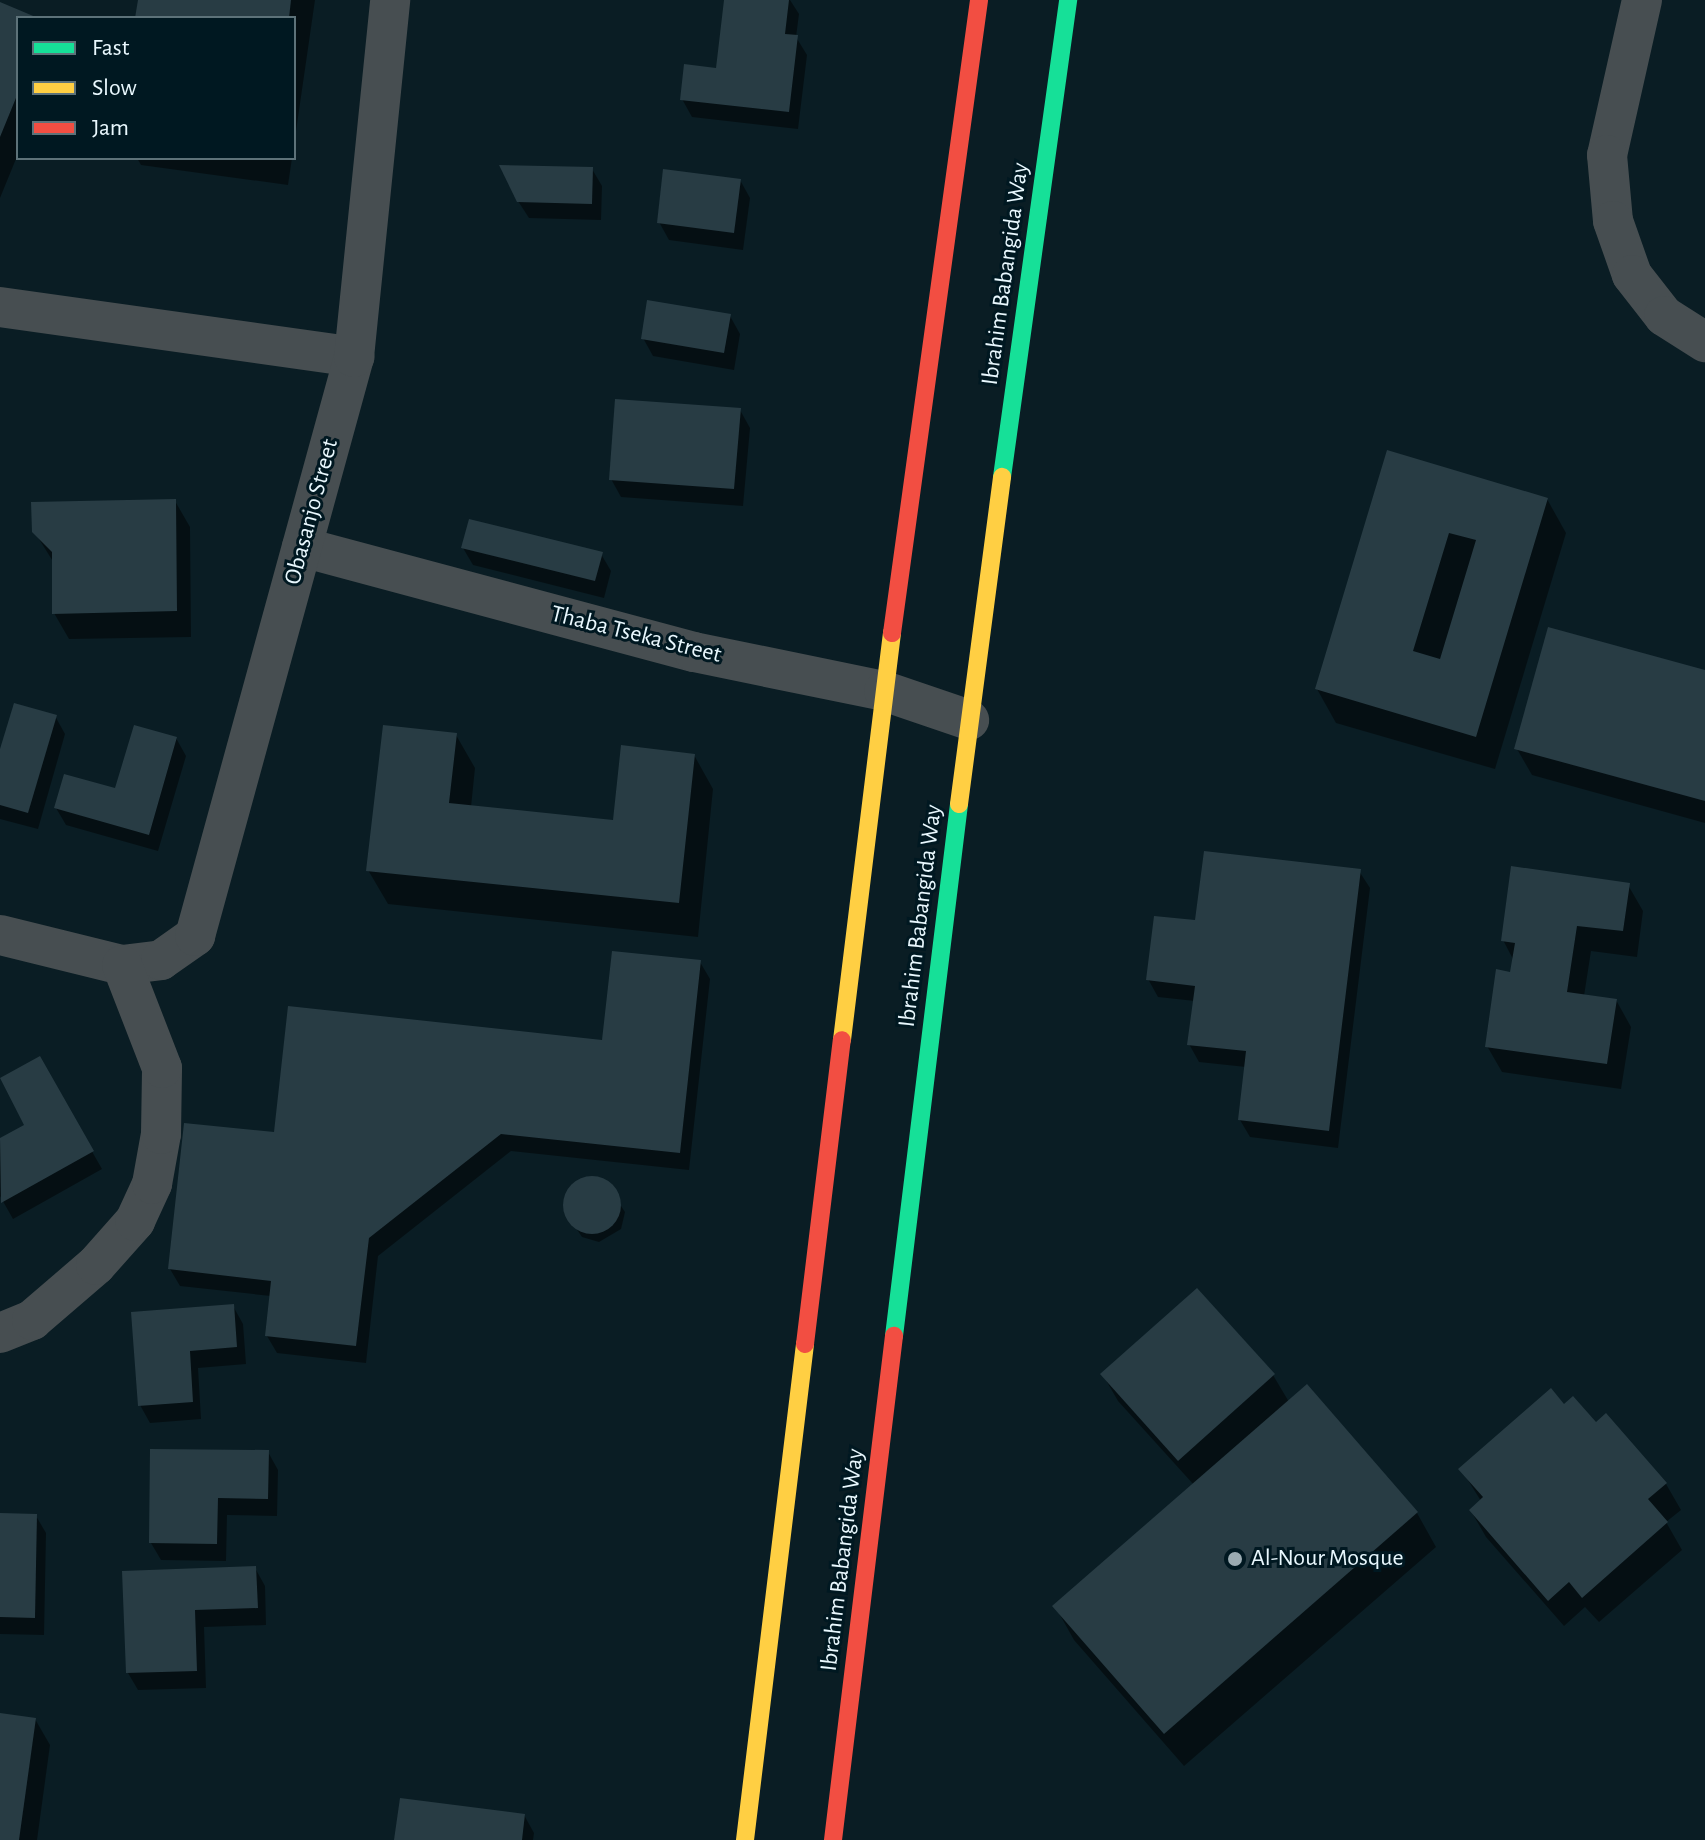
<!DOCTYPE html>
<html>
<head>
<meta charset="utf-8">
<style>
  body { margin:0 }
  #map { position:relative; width:1705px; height:1840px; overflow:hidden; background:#0a1d24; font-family:"Alegreya Sans",sans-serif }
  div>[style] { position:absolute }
  .shadow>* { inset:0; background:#0007 }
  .building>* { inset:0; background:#283c44 }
  .round { border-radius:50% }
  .street>* { height:40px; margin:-20px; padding:0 20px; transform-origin:20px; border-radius:20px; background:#474e51 }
  .fast>* { height:18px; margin:-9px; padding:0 9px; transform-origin:9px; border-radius:9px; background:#16e098 }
  .slow>* { height:18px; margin:-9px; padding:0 9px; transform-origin:9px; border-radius:9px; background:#ffcf43 }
  .jam>* { height:18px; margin:-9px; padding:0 9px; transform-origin:9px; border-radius:9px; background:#f24e42 }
  .dots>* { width:22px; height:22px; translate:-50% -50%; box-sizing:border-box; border:4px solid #001821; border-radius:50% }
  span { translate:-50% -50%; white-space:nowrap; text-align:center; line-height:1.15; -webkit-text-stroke:6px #001821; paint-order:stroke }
  .street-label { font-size:24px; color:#e9f8fe }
  .poi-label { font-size:24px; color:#e9f8fe }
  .left { translate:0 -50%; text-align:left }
  .legend { position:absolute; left:16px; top:16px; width:280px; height:144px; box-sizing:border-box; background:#001821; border:2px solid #5d7279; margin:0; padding:10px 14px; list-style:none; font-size:24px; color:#e9f8fe }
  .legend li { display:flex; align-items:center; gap:16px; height:40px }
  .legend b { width:40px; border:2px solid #5d7279 }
</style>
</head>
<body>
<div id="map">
  <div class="shadow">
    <div style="clip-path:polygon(140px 0,315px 0,294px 145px,294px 18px,137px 18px)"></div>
    <div style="clip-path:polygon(726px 0,790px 0,799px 14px,796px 37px,807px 55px,798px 129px,692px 117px,682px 99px,717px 70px)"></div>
    <div style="clip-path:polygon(0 5px,33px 18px,18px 18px,18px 154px,0 198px)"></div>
    <div style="clip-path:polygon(137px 158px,292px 158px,288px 185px,141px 165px)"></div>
    <div style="clip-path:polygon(592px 169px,602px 186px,601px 220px,529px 218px,518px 201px)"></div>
    <div style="clip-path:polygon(740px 180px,750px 198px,743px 250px,669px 240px,659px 222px)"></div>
    <div style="clip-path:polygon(730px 316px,740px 334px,734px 370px,653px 356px,643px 338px)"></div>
    <div style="clip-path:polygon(740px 410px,750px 428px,743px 506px,621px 497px,611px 479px)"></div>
    <div style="clip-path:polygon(1388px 453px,1547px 499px,1566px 533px,1495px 769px,1336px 723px,1317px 689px)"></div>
    <div style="clip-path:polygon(175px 501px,190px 527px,191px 637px,69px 639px,54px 613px,54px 563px,34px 531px)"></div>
    <div style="clip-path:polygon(463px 548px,601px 554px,611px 571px,604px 598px,473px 565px)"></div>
    <div style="clip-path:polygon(1705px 672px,1705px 823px,1532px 775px,1517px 749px)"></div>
    <div style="clip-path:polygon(55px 716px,65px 734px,38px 829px,0 819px,0 756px)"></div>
    <div style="clip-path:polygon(456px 735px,475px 768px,471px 807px,615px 822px,694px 755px,713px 789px,698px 937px,388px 904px,368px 870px)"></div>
    <div style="clip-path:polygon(176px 738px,186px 756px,158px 851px,66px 825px,56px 808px,117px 791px)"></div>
    <div style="clip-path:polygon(1359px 871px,1370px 888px,1338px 1148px,1250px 1137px,1240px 1120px,1246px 1067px,1199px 1062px,1189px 1044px,1195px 1001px,1158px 997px,1148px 979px)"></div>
    <div style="clip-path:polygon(1628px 885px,1643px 911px,1637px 957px,1591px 951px,1584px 996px,1616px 1000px,1631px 1027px,1621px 1089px,1502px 1072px,1487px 1046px,1514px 961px,1503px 940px)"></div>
    <div style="clip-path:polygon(700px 962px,710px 979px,689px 1170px,511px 1151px,378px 1256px,366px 1363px,277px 1353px,267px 1336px,271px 1296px,180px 1286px,170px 1269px,276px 1135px,603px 1042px)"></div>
    <div style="clip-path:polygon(39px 1059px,102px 1169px,13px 1219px,0 1196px,0 1141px,26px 1126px)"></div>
    <div style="clip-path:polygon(588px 1179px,605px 1182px,625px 1212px,621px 1229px,599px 1242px,582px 1237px,566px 1213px,567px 1195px)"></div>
    <div style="clip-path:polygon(233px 1306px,243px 1324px,246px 1364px,198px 1368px,201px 1419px,150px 1423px,140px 1405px,133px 1314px)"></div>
    <div style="clip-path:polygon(1103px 1375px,1273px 1375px,1289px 1402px,1417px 1513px,1436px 1547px,1184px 1766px,1074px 1640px,1055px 1606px,1194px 1485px,1118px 1401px)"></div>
    <div style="clip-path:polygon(1564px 1406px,1596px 1424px,1666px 1484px,1681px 1510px,1666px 1522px,1682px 1550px,1599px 1622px,1585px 1607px,1564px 1626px,1486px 1537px,1471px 1511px,1481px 1501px,1461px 1469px)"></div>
    <div style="clip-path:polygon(268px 1452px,278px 1470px,277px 1516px,227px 1515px,226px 1561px,161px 1560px,151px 1543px)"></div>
    <div style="clip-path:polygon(0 1515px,36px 1516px,46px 1533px,44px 1635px,0 1634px)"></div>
    <div style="clip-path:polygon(255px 1568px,265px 1586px,266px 1625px,204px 1627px,206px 1688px,138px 1690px,128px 1673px,125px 1573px)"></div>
    <div style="clip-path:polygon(0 1715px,35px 1719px,50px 1745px,37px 1840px,0 1840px)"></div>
    <div style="clip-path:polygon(524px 1815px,534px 1833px,533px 1840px,396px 1840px)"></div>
  </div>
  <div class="building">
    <div style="clip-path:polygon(138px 0,291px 0,289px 18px,135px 18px)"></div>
    <div style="clip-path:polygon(724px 0,789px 0,785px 34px,798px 35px,789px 112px,680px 100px,684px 64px,716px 68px)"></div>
    <div style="clip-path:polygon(0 2px,38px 18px,18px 18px,18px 93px,0 137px)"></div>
    <div style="clip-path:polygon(499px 165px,593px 167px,592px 204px,517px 202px)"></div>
    <div style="clip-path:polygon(663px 169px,741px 179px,734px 233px,657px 223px)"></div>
    <div style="clip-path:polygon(647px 300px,731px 314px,724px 353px,641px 339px)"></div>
    <div style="clip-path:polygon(615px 399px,741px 408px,734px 489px,609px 480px)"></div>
    <div style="clip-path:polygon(evenodd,1387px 450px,1548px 498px,1476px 737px,1315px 689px,1387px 450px,1449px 533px,1476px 540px,1440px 659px,1413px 651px,1449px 533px)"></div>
    <div style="clip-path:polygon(176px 499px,177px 611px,52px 614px,52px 552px,32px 532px,31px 502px)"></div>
    <div style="clip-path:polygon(469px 519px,603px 552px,595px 581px,461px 548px)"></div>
    <div style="clip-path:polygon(1548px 627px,1705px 670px,1705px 801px,1514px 749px)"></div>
    <div style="clip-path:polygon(14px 703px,57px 715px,28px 813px,0 805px,0 749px)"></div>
    <div style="clip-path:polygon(134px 725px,177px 737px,149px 835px,54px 808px,64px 774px,115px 788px)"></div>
    <div style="clip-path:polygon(383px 725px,457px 733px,449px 803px,613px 820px,621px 745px,695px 754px,679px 903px,366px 871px)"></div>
    <div style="clip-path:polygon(1204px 851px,1361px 869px,1329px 1131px,1238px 1120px,1246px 1051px,1187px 1045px,1195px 986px,1146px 980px,1154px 916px,1195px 920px)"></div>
    <div style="clip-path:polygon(1511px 866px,1630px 883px,1623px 931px,1577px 926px,1567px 992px,1617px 999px,1607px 1064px,1485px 1047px,1496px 969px,1510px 972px,1515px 943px,1501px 941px)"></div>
    <div style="clip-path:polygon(612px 951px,701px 960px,680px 1153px,501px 1134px,369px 1238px,356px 1346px,265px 1336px,271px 1281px,168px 1269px,184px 1123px,274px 1132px,288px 1006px,602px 1040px)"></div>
    <div style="clip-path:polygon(40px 1056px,94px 1151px,1px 1203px,0 1138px,24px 1125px,0 1078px)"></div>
    <div class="round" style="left:563px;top:1176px;width:58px;height:58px"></div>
    <div style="clip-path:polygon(1197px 1288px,1275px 1374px,1178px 1461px,1100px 1374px)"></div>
    <div style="clip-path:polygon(234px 1304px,237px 1347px,190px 1351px,193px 1402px,138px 1406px,131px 1312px)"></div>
    <div style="clip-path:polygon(1307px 1384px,1418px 1512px,1164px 1734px,1052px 1606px)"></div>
    <div style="clip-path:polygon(1551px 1388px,1564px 1404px,1573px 1396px,1596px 1422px,1606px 1413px,1667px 1483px,1648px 1499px,1668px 1522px,1582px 1598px,1569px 1582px,1548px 1601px,1469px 1510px,1483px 1497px,1458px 1469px)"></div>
    <div style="clip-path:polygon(150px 1449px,269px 1450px,268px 1499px,218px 1498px,217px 1544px,149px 1543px)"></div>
    <div style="clip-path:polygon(0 1513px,37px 1514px,35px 1618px,0 1617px)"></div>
    <div style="clip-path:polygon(256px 1566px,258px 1608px,195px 1610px,197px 1671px,126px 1673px,122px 1571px)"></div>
    <div style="clip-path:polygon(0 1713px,36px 1718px,19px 1840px,0 1840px)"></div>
    <div style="clip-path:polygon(400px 1798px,525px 1814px,522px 1840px,394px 1840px)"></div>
  </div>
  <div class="street">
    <div style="left:1642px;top:0;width:159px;rotate:102.7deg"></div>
    <div style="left:1607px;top:155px;width:66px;rotate:84.8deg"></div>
    <div style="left:1613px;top:221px;width:57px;rotate:70.6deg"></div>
    <div style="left:1632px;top:275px;width:52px;rotate:52deg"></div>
    <div style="left:1664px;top:316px;width:49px;rotate:32.4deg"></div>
    <div style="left:0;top:307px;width:358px;rotate:8deg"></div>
    <div style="left:302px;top:547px;width:406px;rotate:15deg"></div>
    <div style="left:694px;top:652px;width:194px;rotate:11.6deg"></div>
    <div style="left:884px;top:691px;width:90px;rotate:18.8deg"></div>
    <div style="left:0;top:935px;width:126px;rotate:13.8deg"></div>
    <div style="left:122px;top:965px;width:39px;rotate:-7deg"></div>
    <div style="left:161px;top:960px;width:42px;rotate:-35.2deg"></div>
    <div style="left:195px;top:936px;width:600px;rotate:-74.64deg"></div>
    <div style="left:354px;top:357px;width:359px;rotate:-84.2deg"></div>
    <div style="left:0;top:1333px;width:35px;rotate:-22deg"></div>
    <div style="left:32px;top:1320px;width:84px;rotate:-40.7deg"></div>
    <div style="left:96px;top:1265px;width:59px;rotate:-48.4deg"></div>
    <div style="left:135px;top:1221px;width:41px;rotate:-65.3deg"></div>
    <div style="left:152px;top:1184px;width:51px;rotate:-79.8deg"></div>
    <div style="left:161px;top:1134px;width:66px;rotate:-89.1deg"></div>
    <div style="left:162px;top:1068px;width:110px;rotate:-111.2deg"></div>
  </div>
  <div class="fast">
    <div style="left:1002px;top:477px;width:482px;rotate:-82.1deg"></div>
    <div style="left:894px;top:1336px;width:536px;rotate:-83.03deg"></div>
  </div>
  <div class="slow">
    <div style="left:959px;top:804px;width:330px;rotate:-82.5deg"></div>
    <div style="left:842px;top:1040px;width:410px;rotate:-83deg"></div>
    <div style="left:745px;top:1840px;width:500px;rotate:-83.1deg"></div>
  </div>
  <div class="jam">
    <div style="left:892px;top:633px;width:639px;rotate:-82.17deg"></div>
    <div style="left:805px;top:1344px;width:306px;rotate:-83.1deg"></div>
    <div style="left:833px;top:1840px;width:508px;rotate:-83.1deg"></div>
  </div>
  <div class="dots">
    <div style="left:1235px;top:1559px;background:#9babb2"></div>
  </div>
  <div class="street-label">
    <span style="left:1006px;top:274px;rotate:-82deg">Ibrahim Babangida Way</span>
    <span style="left:312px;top:512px;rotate:-75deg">Obasanjo Street</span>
    <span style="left:636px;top:635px;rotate:14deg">Thaba Tseka Street</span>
    <span style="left:921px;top:916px;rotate:-83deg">Ibrahim Babangida Way</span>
    <span style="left:843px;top:1560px;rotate:-83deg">Ibrahim Babangida Way</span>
  </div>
  <div class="poi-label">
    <span class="left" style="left:1251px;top:1559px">Al-Nour Mosque</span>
  </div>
  <ul class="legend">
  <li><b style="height:10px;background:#16e098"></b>Fast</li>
  <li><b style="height:10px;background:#ffcf43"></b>Slow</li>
  <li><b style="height:10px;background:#f24e42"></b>Jam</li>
  </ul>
</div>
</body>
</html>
